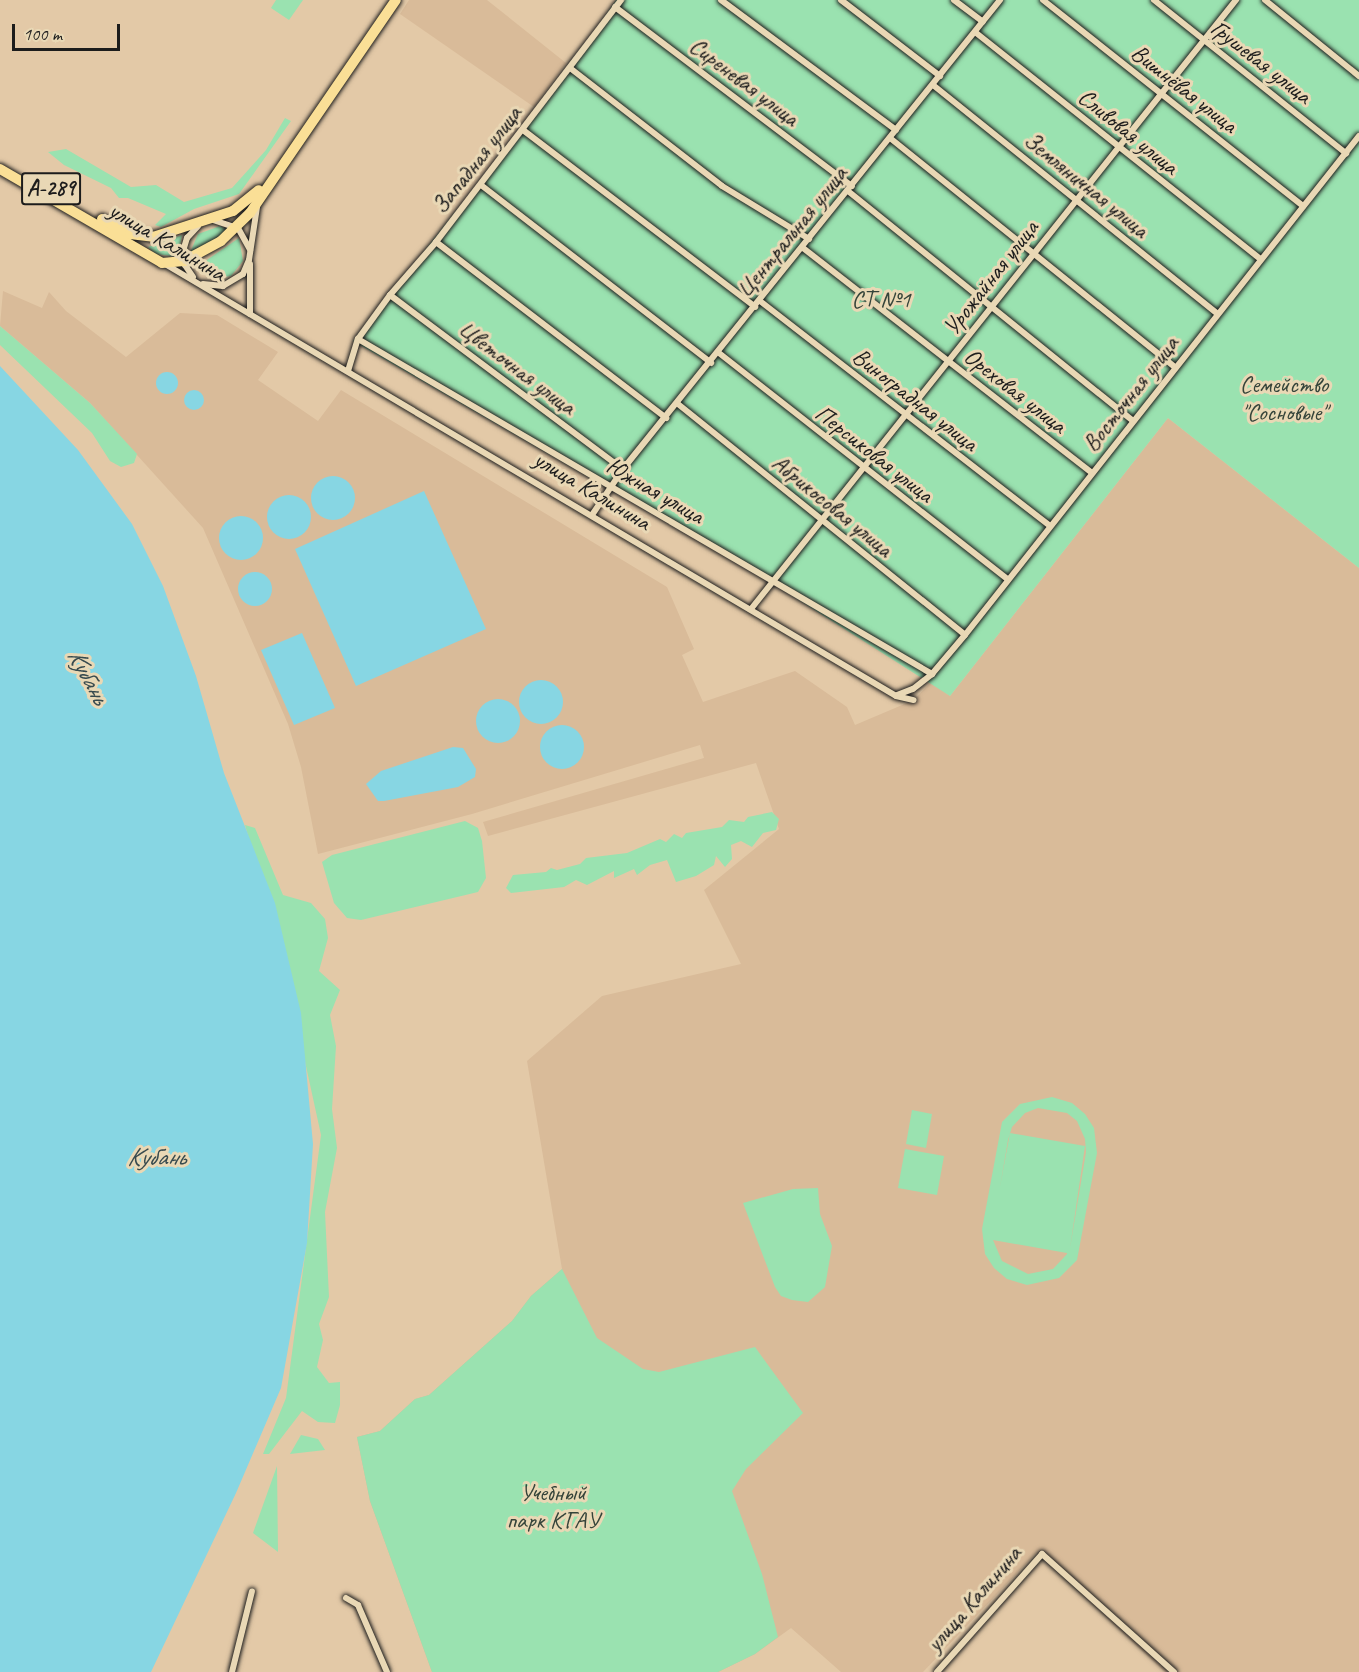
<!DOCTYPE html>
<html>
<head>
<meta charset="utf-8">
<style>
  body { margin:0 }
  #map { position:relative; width:1359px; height:1672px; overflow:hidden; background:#e3c9a7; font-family:Caveat,sans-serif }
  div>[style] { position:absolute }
  .built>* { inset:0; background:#d9bb99 }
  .green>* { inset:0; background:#9ae2b0 }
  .water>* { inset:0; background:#87d6e3 }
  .round { border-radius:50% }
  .roads { filter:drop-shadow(0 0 2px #1c1c1c) drop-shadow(0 0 2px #1c1c1c) }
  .street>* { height:6px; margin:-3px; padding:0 3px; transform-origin:3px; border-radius:3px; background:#e9d8b5 }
  .highway>* { height:10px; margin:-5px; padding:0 5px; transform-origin:5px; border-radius:5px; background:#fadf96 }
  span { translate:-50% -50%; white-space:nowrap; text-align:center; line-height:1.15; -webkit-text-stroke:6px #e9d8b5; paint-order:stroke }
  .shield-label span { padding:2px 4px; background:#e9d8b5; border:2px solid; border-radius:4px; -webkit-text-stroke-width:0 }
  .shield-label { font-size:22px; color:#1c1c1c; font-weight:700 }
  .street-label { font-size:24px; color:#1c1c1c }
  .park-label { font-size:24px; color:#35443a }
  .water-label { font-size:26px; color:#374a4e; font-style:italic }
  .scale { position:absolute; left:12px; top:24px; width:108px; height:27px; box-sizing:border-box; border:3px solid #1c1c1c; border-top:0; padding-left:8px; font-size:18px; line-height:21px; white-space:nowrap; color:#1c1c1c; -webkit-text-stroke:4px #e9d8b5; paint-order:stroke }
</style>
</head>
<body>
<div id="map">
  <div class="built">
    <div style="clip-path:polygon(409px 0,487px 0,566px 63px,534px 107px,400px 14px)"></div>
    <div style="clip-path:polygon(3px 291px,42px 308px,49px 292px,66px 311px,126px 357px,180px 313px,217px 315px,278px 352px,258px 380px,318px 421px,341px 390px,667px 587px,694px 649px,682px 655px,703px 702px,795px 671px,847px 707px,855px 725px,914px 700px,931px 682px,950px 696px,1168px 418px,1359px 568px,1359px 1672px,1165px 1672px,1036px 1553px,923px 1672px,841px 1672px,791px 1628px,755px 1654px,718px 1672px,432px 1672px,370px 1501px,357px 1437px,380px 1431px,415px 1399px,429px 1395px,512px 1321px,531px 1296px,562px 1269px,527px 1061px,602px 996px,741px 964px,704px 890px,779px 829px,756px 763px,488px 836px,483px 822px,704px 758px,700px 745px,472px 814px,318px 854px,301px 767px,288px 724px,203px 528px,90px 403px,0 326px)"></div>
  </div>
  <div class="green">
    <div style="clip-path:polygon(276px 0,303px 0,289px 20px,271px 8px)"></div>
    <div style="clip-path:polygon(616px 0,1359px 0,1359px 568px,1168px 418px,950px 696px,772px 583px,353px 341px,572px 64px)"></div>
    <div style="clip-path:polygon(285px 118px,291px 121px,239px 194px,194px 209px,161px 227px,155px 225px,166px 214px,128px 198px,119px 198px,111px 188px,64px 165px,48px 152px,66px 149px,131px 187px,156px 185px,184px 202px,232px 188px,266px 150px)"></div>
    <div style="clip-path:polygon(220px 226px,232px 231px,190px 253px,198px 234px)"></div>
    <div style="clip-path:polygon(182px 235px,178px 257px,156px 254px,148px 247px)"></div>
    <div style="clip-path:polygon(239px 238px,243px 261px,231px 276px,212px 279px,195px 268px)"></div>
    <div style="clip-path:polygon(0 326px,90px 403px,137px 454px,134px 463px,121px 467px,110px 461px,92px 433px,0 345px)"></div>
    <div style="clip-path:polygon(772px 812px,779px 819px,776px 830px,763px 833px,752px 847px,741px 841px,731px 845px,732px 859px,725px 867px,716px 856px,714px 865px,696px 876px,676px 882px,667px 860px,650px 865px,637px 875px,634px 869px,614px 878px,614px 871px,587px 885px,576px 880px,564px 887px,511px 893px,506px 888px,513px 875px,546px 872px,551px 868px,557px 870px,580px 864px,586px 858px,627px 853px,660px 839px,666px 842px,674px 834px,682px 838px,686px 833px,722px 827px,729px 820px,744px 822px,748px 817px)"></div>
    <div style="clip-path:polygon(465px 821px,478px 828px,482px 841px,486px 878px,478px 892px,361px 920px,347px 918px,334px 903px,322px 862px,332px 855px)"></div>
    <div style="clip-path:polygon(245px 825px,255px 828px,283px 895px,311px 903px,325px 919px,328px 938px,319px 971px,340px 990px,330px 1015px,336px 1046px,332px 1109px,337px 1148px,325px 1212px,329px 1297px,319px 1324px,323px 1340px,317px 1367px,329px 1383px,340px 1382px,340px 1405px,335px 1423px,318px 1422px,302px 1411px,269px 1454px,263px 1454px,286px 1398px,321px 1135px,277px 933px)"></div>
    <div style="clip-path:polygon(evenodd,1052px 1097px,1072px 1103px,1085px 1114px,1094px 1128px,1097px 1153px,1077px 1260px,1059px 1278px,1027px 1285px,1007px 1279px,994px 1268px,985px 1254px,982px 1229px,1002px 1122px,1020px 1104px,1052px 1097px,1038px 1108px,1067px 1113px,1077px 1121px,1085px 1139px,1086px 1152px,1070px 1248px,1085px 1146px,1010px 1133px,1000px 1187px,1008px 1140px,1012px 1127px,1025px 1113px,1038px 1108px,1052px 1097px,993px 1240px,1067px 1253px,1067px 1254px,1053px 1269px,1028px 1274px,1002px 1261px,993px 1240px)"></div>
    <div style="clip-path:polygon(912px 1110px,932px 1114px,926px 1148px,906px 1144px)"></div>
    <div style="clip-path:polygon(905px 1149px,944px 1156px,937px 1195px,898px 1188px)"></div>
    <div style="clip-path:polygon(818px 1188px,820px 1214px,832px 1246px,825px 1287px,808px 1302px,792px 1300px,781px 1296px,775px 1287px,743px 1203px,793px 1189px)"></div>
    <div style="clip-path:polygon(562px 1269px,597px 1338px,643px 1369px,659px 1372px,755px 1347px,803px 1413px,746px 1469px,732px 1491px,762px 1574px,778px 1637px,755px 1654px,718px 1672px,432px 1672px,370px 1501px,357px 1437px,380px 1431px,415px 1399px,429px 1395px,512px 1321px,531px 1296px)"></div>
    <div style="clip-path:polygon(301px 1435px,318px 1439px,325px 1450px,290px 1454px)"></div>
    <div style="clip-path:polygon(277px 1466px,278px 1552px,253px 1533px)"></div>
  </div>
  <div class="water">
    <div style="clip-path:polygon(0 366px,78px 450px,132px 524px,163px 586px,196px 676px,224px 773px,275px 903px,301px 1013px,313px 1144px,307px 1243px,281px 1388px,236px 1493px,151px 1672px,0 1672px)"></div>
    <div class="round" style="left:156px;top:372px;width:22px;height:22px"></div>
    <div class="round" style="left:184px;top:390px;width:20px;height:20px"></div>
    <div class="round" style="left:311px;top:476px;width:44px;height:44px"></div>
    <div style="clip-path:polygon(424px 491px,486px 629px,356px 686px,295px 549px)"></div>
    <div class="round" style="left:267px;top:495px;width:44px;height:44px"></div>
    <div class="round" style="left:219px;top:516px;width:44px;height:44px"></div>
    <div class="round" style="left:238px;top:572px;width:34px;height:34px"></div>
    <div style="clip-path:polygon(302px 633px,335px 708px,294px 725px,261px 650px)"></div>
    <div class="round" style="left:519px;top:680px;width:44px;height:44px"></div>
    <div class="round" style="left:476px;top:699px;width:44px;height:44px"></div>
    <div class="round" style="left:540px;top:725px;width:44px;height:44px"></div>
    <div style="clip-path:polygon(453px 747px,463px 748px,476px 769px,475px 777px,458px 787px,384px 801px,378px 801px,366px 784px,381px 771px)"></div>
  </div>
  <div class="roads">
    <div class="street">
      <div style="left:721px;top:0;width:218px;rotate:36.6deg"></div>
      <div style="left:841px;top:0;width:125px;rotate:37.5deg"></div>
      <div style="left:954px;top:0;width:36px;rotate:37deg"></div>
      <div style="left:1043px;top:0;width:332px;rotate:38.4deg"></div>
      <div style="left:1154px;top:0;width:246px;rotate:38.6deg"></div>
      <div style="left:1265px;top:0;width:121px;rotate:39deg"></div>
      <div style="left:615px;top:7px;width:297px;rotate:37.1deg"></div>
      <div style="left:975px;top:32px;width:364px;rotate:38.5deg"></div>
      <div style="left:570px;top:68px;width:192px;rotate:37.8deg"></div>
      <div style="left:722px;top:186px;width:102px;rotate:31.3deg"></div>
      <div style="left:933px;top:85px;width:364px;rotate:38.8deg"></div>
      <div style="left:523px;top:130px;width:292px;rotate:37.3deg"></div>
      <div style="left:890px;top:138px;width:366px;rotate:38.8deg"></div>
      <div style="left:481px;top:185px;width:291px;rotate:37.7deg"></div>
      <div style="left:848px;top:191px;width:365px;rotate:38.9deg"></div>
      <div style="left:213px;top:220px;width:26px;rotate:18deg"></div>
      <div style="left:238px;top:228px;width:25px;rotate:61deg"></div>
      <div style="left:436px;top:242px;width:290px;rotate:37.4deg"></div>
      <div style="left:803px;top:248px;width:366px;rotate:37.9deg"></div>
      <div style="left:165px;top:264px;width:849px;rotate:30.58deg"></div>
      <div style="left:896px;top:696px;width:18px;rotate:13deg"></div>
      <div style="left:250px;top:264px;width:50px;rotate:90deg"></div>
      <div style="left:193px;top:277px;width:14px;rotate:-124deg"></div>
      <div style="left:185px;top:265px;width:14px;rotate:-98deg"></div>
      <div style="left:183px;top:251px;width:14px;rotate:-73deg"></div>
      <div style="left:187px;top:238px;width:16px;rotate:-47deg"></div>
      <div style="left:203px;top:284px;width:20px;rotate:6deg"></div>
      <div style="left:223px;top:286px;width:23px;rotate:-31deg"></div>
      <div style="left:243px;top:274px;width:15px;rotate:-67deg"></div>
      <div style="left:249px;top:260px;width:54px;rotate:-81.4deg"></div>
      <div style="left:390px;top:295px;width:291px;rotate:36.8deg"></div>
      <div style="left:760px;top:301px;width:367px;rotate:37.8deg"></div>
      <div style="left:358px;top:339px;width:665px;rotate:30.27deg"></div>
      <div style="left:719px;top:353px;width:367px;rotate:38.1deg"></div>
      <div style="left:348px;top:371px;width:34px;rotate:-73deg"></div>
      <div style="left:358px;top:339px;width:54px;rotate:-54deg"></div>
      <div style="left:390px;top:295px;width:70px;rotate:-49deg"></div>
      <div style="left:436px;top:242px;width:305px;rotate:-52.6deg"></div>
      <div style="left:678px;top:404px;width:368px;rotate:38.8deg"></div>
      <div style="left:592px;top:515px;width:55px;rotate:-56deg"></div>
      <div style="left:623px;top:469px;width:602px;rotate:-51.21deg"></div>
      <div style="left:751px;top:609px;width:779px;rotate:-51.47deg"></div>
      <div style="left:897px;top:695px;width:17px;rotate:-21deg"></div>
      <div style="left:913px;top:689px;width:24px;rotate:-38deg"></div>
      <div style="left:932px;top:674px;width:51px;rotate:-49.8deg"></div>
      <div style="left:965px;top:635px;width:636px;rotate:-51.71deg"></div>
      <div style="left:346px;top:1598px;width:14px;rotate:30deg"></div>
      <div style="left:358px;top:1605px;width:73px;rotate:66.6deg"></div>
      <div style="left:232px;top:1672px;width:83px;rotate:-76.1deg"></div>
      <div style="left:937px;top:1672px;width:158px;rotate:-48.3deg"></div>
      <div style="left:1042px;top:1554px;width:177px;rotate:41.8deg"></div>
    </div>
    <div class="highway">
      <div style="left:0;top:169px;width:187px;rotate:30.1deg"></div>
      <div style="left:162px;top:263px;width:22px;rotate:-5deg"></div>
      <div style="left:184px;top:261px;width:42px;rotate:-28.4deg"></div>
      <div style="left:221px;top:241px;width:40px;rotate:-44deg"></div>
      <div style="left:250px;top:213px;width:258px;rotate:-55.6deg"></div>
      <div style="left:102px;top:219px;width:32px;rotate:28deg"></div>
      <div style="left:130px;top:234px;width:23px;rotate:7deg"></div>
      <div style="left:153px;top:237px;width:84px;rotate:-18deg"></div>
      <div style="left:233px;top:211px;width:33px;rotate:-39deg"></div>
    </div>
  </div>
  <div class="shield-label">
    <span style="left:51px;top:189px">А-289</span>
  </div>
  <div class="street-label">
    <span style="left:1261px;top:62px;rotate:38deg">Грушевая улица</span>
    <span style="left:744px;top:82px;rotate:37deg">Сиреневая улица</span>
    <span style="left:1184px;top:89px;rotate:38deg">Вишнёвая улица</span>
    <span style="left:1128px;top:132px;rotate:39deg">Сливовая улица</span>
    <span style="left:477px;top:160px;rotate:-52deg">Западная улица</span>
    <span style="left:1086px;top:185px;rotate:39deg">Земляничная улица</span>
    <span style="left:792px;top:232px;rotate:-51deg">Центральная улица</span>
    <span style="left:167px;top:242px;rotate:31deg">улица Калинина</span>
    <span style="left:991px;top:278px;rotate:-52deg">Урожайная улица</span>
    <span style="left:517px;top:368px;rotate:37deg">Цветочная улица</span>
    <span style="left:1015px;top:391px;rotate:38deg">Ореховая улица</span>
    <span style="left:1131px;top:394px;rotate:-52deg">Восточная улица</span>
    <span style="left:915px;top:400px;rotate:38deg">Виноградная улица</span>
    <span style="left:874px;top:454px;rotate:38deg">Персиковая улица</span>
    <span style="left:592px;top:491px;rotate:31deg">улица Калинина</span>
    <span style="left:655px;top:491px;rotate:30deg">Южная улица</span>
    <span style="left:832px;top:506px;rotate:39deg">Абрикосовая улица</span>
    <span style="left:974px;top:1599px;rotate:-49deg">улица Калинина</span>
  </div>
  <div class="park-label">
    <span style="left:881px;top:300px">СТ №1</span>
    <span style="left:1284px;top:399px">Семейство<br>"Сосновые"</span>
    <span style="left:553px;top:1507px">Учебный<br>парк КГАУ</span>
  </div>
  <div class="water-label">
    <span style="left:88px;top:676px;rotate:62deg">Кубань</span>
    <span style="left:156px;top:1157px">Кубань</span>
  </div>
  <div class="scale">100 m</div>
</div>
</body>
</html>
